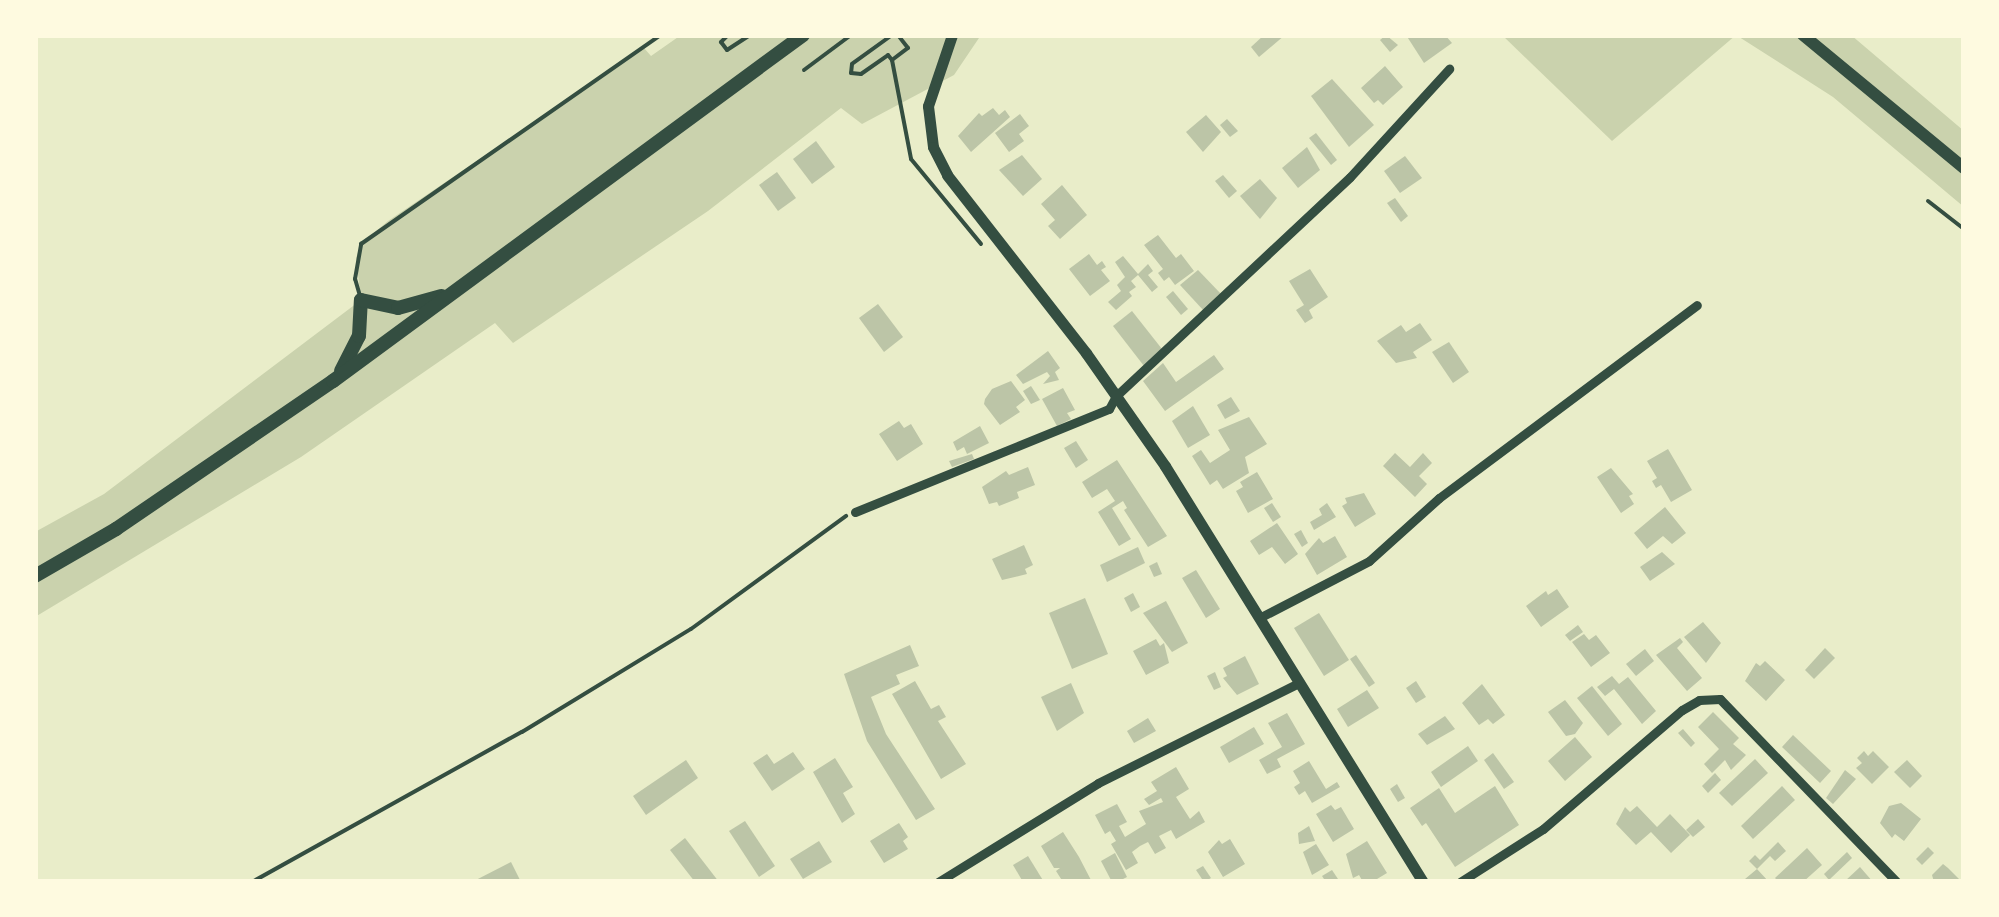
<!DOCTYPE html>
<html>
<head>
<meta charset="utf-8">
<style>
  body { margin:0 }
  #map { position:relative; width:1999px; height:917px; overflow:hidden; background:#e9edc9; font-family:Karla,sans-serif }
  div>[style] { position:absolute }
  .green>* { inset:0; background:#cad2ad }
  .building>* { inset:0; background:#bcc5a7 }
  .path>* { height:4px; margin:-2px; padding:0 2px; transform-origin:2px; border-radius:2px; background:#344e41 }
  .service>* { height:4px; margin:-2px; padding:0 2px; transform-origin:2px; border-radius:2px; background:#344e41 }
  .minor>* { height:9px; margin:-4.5px; padding:0 4.5px; transform-origin:4.5px; border-radius:4.5px; background:#344e41 }
  .tertiary>* { height:11px; margin:-5.5px; padding:0 5.5px; transform-origin:5.5px; border-radius:5.5px; background:#344e41 }
  .secondary>* { height:12px; margin:-6px; padding:0 6px; transform-origin:6px; border-radius:6px; background:#344e41 }
  .primary>* { height:14px; margin:-7px; padding:0 7px; transform-origin:7px; border-radius:7px; background:#344e41 }
  span { translate:-50% -50%; white-space:nowrap; text-align:center; line-height:1.15; -webkit-text-stroke:8px #fefae0; paint-order:stroke }
  .frame { position:absolute; inset:0; border:38px solid #fefae0; pointer-events:none }
</style>
</head>
<body>
<div id="map">
  <div class="green">
    <div style="clip-path:polygon(681px 35px,981px 35px,954px 75px,862px 124px,841px 108px,708px 211px,513px 343px,495px 323px,301px 457px,35px 617px,35px 532px,104px 494px,361px 300px,356px 258px,361px 244px,388px 221px,644px 48px,651px 56px)"></div>
    <div style="clip-path:polygon(1502px 35px,1736px 35px,1612px 141px)"></div>
    <div style="clip-path:polygon(1736px 35px,1851px 35px,1964px 131px,1964px 207px,1833px 97px)"></div>
  </div>
  <div class="building">
    <div style="clip-path:polygon(1264px 35px,1285px 35px,1259px 57px,1251px 47px)"></div>
    <div style="clip-path:polygon(1386px 35px,1398px 45px,1390px 52px,1380px 40px)"></div>
    <div style="clip-path:polygon(1406px 35px,1445px 35px,1452px 43px,1424px 63px)"></div>
    <div style="clip-path:polygon(1385px 66px,1403px 87px,1383px 105px,1378px 100px,1374px 103px,1361px 88px)"></div>
    <div style="clip-path:polygon(1332px 79px,1374px 125px,1349px 147px,1311px 96px)"></div>
    <div style="clip-path:polygon(993px 108px,999px 115px,1005px 110px,1010px 117px,971px 152px,958px 136px,979px 113px,982px 116px)"></div>
    <div style="clip-path:polygon(1020px 114px,1029px 126px,1019px 134px,1024px 141px,1009px 152px,995px 133px)"></div>
    <div style="clip-path:polygon(1206px 115px,1221px 132px,1203px 152px,1186px 132px)"></div>
    <div style="clip-path:polygon(1227px 119px,1238px 131px,1230px 137px,1220px 125px)"></div>
    <div style="clip-path:polygon(1316px 133px,1337px 160px,1331px 165px,1309px 138px)"></div>
    <div style="clip-path:polygon(816px 141px,835px 167px,812px 184px,793px 159px)"></div>
    <div style="clip-path:polygon(1307px 147px,1320px 170px,1298px 188px,1282px 168px)"></div>
    <div style="clip-path:polygon(1022px 155px,1042px 179px,1023px 196px,999px 170px)"></div>
    <div style="clip-path:polygon(1405px 156px,1422px 178px,1400px 193px,1384px 171px)"></div>
    <div style="clip-path:polygon(777px 172px,796px 198px,778px 211px,759px 185px)"></div>
    <div style="clip-path:polygon(1223px 175px,1237px 191px,1229px 198px,1215px 181px)"></div>
    <div style="clip-path:polygon(1260px 179px,1277px 198px,1260px 219px,1240px 196px)"></div>
    <div style="clip-path:polygon(1062px 185px,1087px 215px,1060px 239px,1048px 226px,1055px 220px,1041px 204px)"></div>
    <div style="clip-path:polygon(1395px 198px,1408px 216px,1401px 222px,1387px 203px)"></div>
    <div style="clip-path:polygon(1158px 235px,1176px 258px,1181px 254px,1194px 271px,1175px 285px,1169px 277px,1164px 281px,1158px 273px,1163px 269px,1144px 245px)"></div>
    <div style="clip-path:polygon(1089px 254px,1097px 265px,1102px 261px,1106px 267px,1101px 270px,1110px 281px,1090px 296px,1069px 269px)"></div>
    <div style="clip-path:polygon(1123px 256px,1138px 274px,1148px 264px,1153px 271px,1148px 275px,1158px 287px,1152px 292px,1138px 275px,1131px 281px,1136px 287px,1129px 292px,1132px 296px,1116px 310px,1108px 302px,1121px 291px,1117px 285px,1125px 277px,1115px 262px)"></div>
    <div style="clip-path:polygon(1310px 269px,1328px 297px,1309px 310px,1313px 318px,1305px 323px,1296px 310px,1304px 305px,1289px 281px)"></div>
    <div style="clip-path:polygon(1198px 270px,1222px 295px,1204px 311px,1180px 285px)"></div>
    <div style="clip-path:polygon(1173px 291px,1188px 309px,1181px 315px,1166px 297px)"></div>
    <div style="clip-path:polygon(878px 304px,903px 337px,884px 352px,859px 318px)"></div>
    <div style="clip-path:polygon(1132px 311px,1162px 349px,1144px 366px,1113px 326px)"></div>
    <div style="clip-path:polygon(1420px 323px,1432px 340px,1413px 352px,1417px 358px,1396px 363px,1377px 341px,1401px 325px,1406px 332px)"></div>
    <div style="clip-path:polygon(1449px 342px,1469px 372px,1453px 383px,1432px 352px)"></div>
    <div style="clip-path:polygon(1048px 351px,1060px 368px,1055px 372px,1059px 380px,1043px 384px,1050px 376px,1047px 372px,1023px 384px,1016px 375px)"></div>
    <div style="clip-path:polygon(1214px 355px,1224px 369px,1165px 411px,1143px 381px,1163px 363px,1176px 382px)"></div>
    <div style="clip-path:polygon(1011px 381px,1025px 400px,1016px 407px,1020px 412px,1000px 425px,984px 404px,985px 399px,992px 389px)"></div>
    <div style="clip-path:polygon(1031px 386px,1040px 400px,1031px 404px,1023px 391px)"></div>
    <div style="clip-path:polygon(1063px 388px,1075px 410px,1067px 413px,1071px 419px,1057px 426px,1042px 399px)"></div>
    <div style="clip-path:polygon(1231px 397px,1240px 411px,1225px 419px,1217px 405px)"></div>
    <div style="clip-path:polygon(1193px 406px,1210px 435px,1188px 448px,1172px 421px)"></div>
    <div style="clip-path:polygon(1249px 417px,1267px 444px,1245px 457px,1249px 473px,1223px 489px,1217px 480px,1210px 485px,1192px 456px,1201px 450px,1210px 463px,1230px 450px,1218px 430px)"></div>
    <div style="clip-path:polygon(899px 421px,904px 428px,911px 424px,923px 444px,897px 461px,879px 434px)"></div>
    <div style="clip-path:polygon(980px 426px,989px 443px,967px 454px,964px 447px,957px 451px,953px 442px)"></div>
    <div style="clip-path:polygon(1076px 441px,1088px 460px,1076px 468px,1064px 448px)"></div>
    <div style="clip-path:polygon(1668px 449px,1692px 490px,1671px 502px,1661px 485px,1656px 488px,1652px 481px,1657px 478px,1647px 461px)"></div>
    <div style="clip-path:polygon(1395px 453px,1410px 467px,1423px 453px,1432px 463px,1419px 476px,1427px 484px,1415px 497px,1383px 466px)"></div>
    <div style="clip-path:polygon(972px 454px,974px 459px,952px 467px,949px 461px)"></div>
    <div style="clip-path:polygon(1117px 460px,1167px 536px,1148px 547px,1124px 510px,1127px 508px,1123px 501px,1112px 508px,1131px 539px,1119px 546px,1098px 512px,1115px 501px,1107px 489px,1092px 498px,1082px 482px)"></div>
    <div style="clip-path:polygon(1028px 467px,1035px 485px,1017px 492px,1019px 498px,999px 506px,997px 502px,989px 504px,982px 487px,1006px 471px,1009px 475px)"></div>
    <div style="clip-path:polygon(1611px 468px,1633px 494px,1629px 496px,1634px 504px,1621px 513px,1597px 477px)"></div>
    <div style="clip-path:polygon(1257px 472px,1273px 499px,1248px 513px,1236px 491px,1243px 487px,1240px 482px)"></div>
    <div style="clip-path:polygon(1364px 493px,1376px 514px,1355px 527px,1342px 506px,1347px 503px,1345px 498px)"></div>
    <div style="clip-path:polygon(1272px 503px,1281px 517px,1273px 522px,1264px 508px)"></div>
    <div style="clip-path:polygon(1327px 503px,1336px 517px,1314px 530px,1310px 522px,1322px 515px,1319px 509px)"></div>
    <div style="clip-path:polygon(1665px 507px,1686px 533px,1672px 544px,1663px 536px,1647px 549px,1634px 533px)"></div>
    <div style="clip-path:polygon(1277px 523px,1298px 554px,1285px 564px,1272px 547px,1259px 555px,1250px 541px)"></div>
    <div style="clip-path:polygon(1301px 530px,1308px 543px,1302px 547px,1294px 534px)"></div>
    <div style="clip-path:polygon(1335px 536px,1347px 557px,1317px 575px,1305px 554px,1319px 538px,1323px 543px)"></div>
    <div style="clip-path:polygon(1024px 545px,1033px 565px,1025px 569px,1027px 574px,1002px 580px,992px 559px)"></div>
    <div style="clip-path:polygon(1138px 547px,1145px 563px,1107px 582px,1100px 565px)"></div>
    <div style="clip-path:polygon(1662px 552px,1675px 564px,1650px 581px,1640px 567px)"></div>
    <div style="clip-path:polygon(1157px 562px,1162px 574px,1154px 577px,1149px 566px)"></div>
    <div style="clip-path:polygon(1196px 570px,1220px 609px,1206px 618px,1182px 578px)"></div>
    <div style="clip-path:polygon(1557px 589px,1569px 607px,1541px 627px,1526px 606px,1546px 591px,1548px 595px)"></div>
    <div style="clip-path:polygon(1133px 593px,1140px 607px,1131px 612px,1124px 598px)"></div>
    <div style="clip-path:polygon(1085px 598px,1108px 654px,1072px 669px,1049px 613px)"></div>
    <div style="clip-path:polygon(1166px 601px,1188px 643px,1172px 652px,1143px 613px)"></div>
    <div style="clip-path:polygon(1319px 613px,1349px 660px,1324px 676px,1294px 628px)"></div>
    <div style="clip-path:polygon(1703px 622px,1721px 643px,1706px 663px,1684px 637px)"></div>
    <div style="clip-path:polygon(1578px 625px,1583px 632px,1570px 641px,1565px 635px)"></div>
    <div style="clip-path:polygon(1584px 634px,1589px 640px,1596px 635px,1610px 653px,1591px 667px,1572px 642px)"></div>
    <div style="clip-path:polygon(1680px 638px,1683px 642px,1677px 648px,1702px 678px,1687px 691px,1656px 655px)"></div>
    <div style="clip-path:polygon(1156px 639px,1160px 646px,1164px 643px,1169px 663px,1146px 675px,1133px 651px)"></div>
    <div style="clip-path:polygon(910px 645px,919px 666px,896px 675px,900px 684px,871px 697px,886px 734px,935px 809px,916px 820px,867px 741px,844px 674px)"></div>
    <div style="clip-path:polygon(1825px 648px,1835px 658px,1814px 679px,1805px 670px)"></div>
    <div style="clip-path:polygon(1645px 649px,1654px 661px,1636px 676px,1626px 664px)"></div>
    <div style="clip-path:polygon(1356px 655px,1375px 683px,1369px 687px,1350px 659px)"></div>
    <div style="clip-path:polygon(1245px 656px,1259px 684px,1237px 695px,1223px 678px,1227px 676px,1223px 668px)"></div>
    <div style="clip-path:polygon(1765px 661px,1785px 680px,1766px 701px,1745px 681px,1756px 663px,1760px 666px)"></div>
    <div style="clip-path:polygon(1215px 672px,1221px 687px,1214px 690px,1207px 676px)"></div>
    <div style="clip-path:polygon(1612px 676px,1619px 684px,1628px 677px,1656px 711px,1642px 724px,1614px 689px,1605px 696px,1597px 687px)"></div>
    <div style="clip-path:polygon(915px 681px,931px 709px,939px 705px,946px 717px,938px 721px,966px 764px,941px 779px,892px 694px)"></div>
    <div style="clip-path:polygon(1416px 681px,1426px 697px,1416px 703px,1406px 688px)"></div>
    <div style="clip-path:polygon(1071px 683px,1084px 713px,1057px 731px,1041px 697px)"></div>
    <div style="clip-path:polygon(1482px 684px,1505px 715px,1493px 724px,1488px 719px,1479px 725px,1462px 703px)"></div>
    <div style="clip-path:polygon(1592px 686px,1622px 724px,1608px 736px,1577px 698px)"></div>
    <div style="clip-path:polygon(1367px 690px,1379px 708px,1348px 727px,1337px 709px)"></div>
    <div style="clip-path:polygon(1565px 700px,1583px 723px,1575px 734px,1566px 736px,1548px 712px)"></div>
    <div style="clip-path:polygon(1713px 712px,1739px 738px,1733px 744px,1746px 755px,1731px 770px,1725px 760px,1712px 773px,1704px 764px,1719px 749px,1698px 727px)"></div>
    <div style="clip-path:polygon(1287px 713px,1305px 744px,1277px 759px,1281px 767px,1267px 774px,1259px 760px,1282px 747px,1268px 723px)"></div>
    <div style="clip-path:polygon(1445px 716px,1455px 729px,1427px 745px,1418px 734px)"></div>
    <div style="clip-path:polygon(1148px 718px,1156px 731px,1134px 743px,1127px 731px)"></div>
    <div style="clip-path:polygon(1254px 727px,1264px 744px,1229px 763px,1220px 747px)"></div>
    <div style="clip-path:polygon(1683px 729px,1695px 743px,1691px 747px,1678px 733px)"></div>
    <div style="clip-path:polygon(1793px 735px,1831px 771px,1820px 783px,1782px 747px)"></div>
    <div style="clip-path:polygon(1575px 737px,1592px 757px,1565px 781px,1548px 761px)"></div>
    <div style="clip-path:polygon(1468px 746px,1478px 761px,1441px 787px,1431px 772px)"></div>
    <div style="clip-path:polygon(1864px 751px,1868px 756px,1873px 751px,1889px 767px,1872px 784px,1856px 768px,1862px 763px,1857px 758px)"></div>
    <div style="clip-path:polygon(793px 752px,805px 769px,772px 791px,753px 763px,767px 754px,774px 764px)"></div>
    <div style="clip-path:polygon(1493px 753px,1514px 782px,1504px 789px,1484px 760px)"></div>
    <div style="clip-path:polygon(835px 758px,853px 787px,843px 793px,855px 814px,842px 823px,813px 772px)"></div>
    <div style="clip-path:polygon(1755px 759px,1768px 773px,1732px 806px,1719px 793px)"></div>
    <div style="clip-path:polygon(686px 760px,698px 778px,646px 815px,633px 796px)"></div>
    <div style="clip-path:polygon(1907px 760px,1922px 776px,1910px 788px,1894px 772px)"></div>
    <div style="clip-path:polygon(1309px 761px,1326px 789px,1337px 782px,1340px 787px,1312px 803px,1305px 791px,1299px 795px,1294px 787px,1300px 783px,1293px 771px)"></div>
    <div style="clip-path:polygon(1176px 767px,1189px 789px,1176px 797px,1190px 819px,1199px 811px,1205px 822px,1176px 839px,1171px 830px,1159px 836px,1166px 848px,1155px 854px,1148px 842px,1140px 846px,1132px 852px,1138px 863px,1126px 870px,1111px 844px,1116px 841px,1110px 831px,1105px 834px,1095px 815px,1117px 804px,1127px 822px,1119px 826px,1125px 837px,1133px 832px,1146px 824px,1139px 811px,1163px 802px,1161px 798px,1149px 805px,1144px 799px,1157px 791px,1151px 782px)"></div>
    <div style="clip-path:polygon(1845px 770px,1856px 779px,1833px 804px,1826px 798px)"></div>
    <div style="clip-path:polygon(1715px 773px,1721px 780px,1708px 793px,1702px 786px)"></div>
    <div style="clip-path:polygon(1397px 784px,1405px 798px,1398px 802px,1390px 789px)"></div>
    <div style="clip-path:polygon(1495px 786px,1519px 825px,1455px 867px,1426px 823px,1422px 826px,1410px 808px,1439px 788px,1455px 813px)"></div>
    <div style="clip-path:polygon(1782px 786px,1795px 800px,1753px 839px,1741px 826px)"></div>
    <div style="clip-path:polygon(1901px 803px,1921px 819px,1904px 841px,1895px 834px,1892px 838px,1880px 823px,1889px 806px)"></div>
    <div style="clip-path:polygon(1331px 805px,1335px 810px,1341px 807px,1354px 829px,1333px 842px,1316px 814px)"></div>
    <div style="clip-path:polygon(1637px 806px,1657px 827px,1670px 814px,1690px 835px,1671px 853px,1651px 832px,1636px 845px,1616px 824px,1625px 807px,1630px 812px)"></div>
    <div style="clip-path:polygon(1698px 819px,1705px 827px,1693px 837px,1686px 830px)"></div>
    <div style="clip-path:polygon(745px 821px,775px 866px,759px 877px,729px 831px)"></div>
    <div style="clip-path:polygon(899px 823px,908px 837px,903px 841px,908px 849px,884px 863px,870px 841px)"></div>
    <div style="clip-path:polygon(1309px 826px,1315px 841px,1299px 844px,1298px 833px)"></div>
    <div style="clip-path:polygon(1063px 832px,1079px 857px,1092px 882px,1063px 882px,1056px 871px,1060px 868px,1054px 868px,1041px 846px)"></div>
    <div style="clip-path:polygon(685px 838px,719px 882px,695px 882px,670px 850px)"></div>
    <div style="clip-path:polygon(1230px 839px,1245px 864px,1223px 877px,1208px 852px,1219px 840px,1222px 844px)"></div>
    <div style="clip-path:polygon(819px 841px,832px 862px,803px 879px,790px 859px)"></div>
    <div style="clip-path:polygon(1367px 841px,1387px 873px,1372px 882px,1363px 882px,1359px 875px,1353px 878px,1346px 854px)"></div>
    <div style="clip-path:polygon(1778px 842px,1786px 851px,1775px 861px,1770px 856px,1757px 869px,1769px 882px,1748px 882px,1745px 879px,1757px 869px,1749px 861px,1755px 855px,1760px 860px)"></div>
    <div style="clip-path:polygon(1316px 844px,1329px 865px,1312px 875px,1303px 852px)"></div>
    <div style="clip-path:polygon(1928px 847px,1934px 853px,1922px 865px,1916px 859px)"></div>
    <div style="clip-path:polygon(1807px 848px,1822px 865px,1803px 882px,1779px 882px,1775px 878px)"></div>
    <div style="clip-path:polygon(1847px 852px,1852px 858px,1829px 880px,1824px 874px)"></div>
    <div style="clip-path:polygon(1115px 853px,1127px 877px,1117px 882px,1112px 882px,1101px 861px)"></div>
    <div style="clip-path:polygon(1028px 856px,1044px 882px,1023px 882px,1013px 865px)"></div>
    <div style="clip-path:polygon(511px 862px,521px 882px,472px 882px)"></div>
    <div style="clip-path:polygon(1943px 864px,1948px 868px,1962px 882px,1934px 882px,1932px 875px)"></div>
    <div style="clip-path:polygon(1203px 866px,1211px 878px,1204px 882px,1196px 870px)"></div>
    <div style="clip-path:polygon(1860px 867px,1873px 882px,1844px 882px)"></div>
    <div style="clip-path:polygon(1332px 870px,1340px 882px,1326px 882px,1322px 876px)"></div>
  </div>
  <div class="path">
    <div style="left:728px;top:35px;width:10px;rotate:135deg"></div>
    <div style="left:721px;top:42px;width:10px;rotate:53deg"></div>
    <div style="left:727px;top:50px;width:27px;rotate:-33deg"></div>
    <div style="left:892px;top:35px;width:49px;rotate:144.1deg"></div>
    <div style="left:852px;top:64px;width:9px;rotate:96deg"></div>
    <div style="left:851px;top:73px;width:10px;rotate:6deg"></div>
    <div style="left:861px;top:74px;width:33px;rotate:-35deg"></div>
    <div style="left:888px;top:55px;width:6px;rotate:51deg"></div>
    <div style="left:892px;top:60px;width:20px;rotate:-37deg"></div>
    <div style="left:908px;top:48px;width:16px;rotate:-128deg"></div>
    <div style="left:892px;top:60px;width:101px;rotate:79.1deg"></div>
    <div style="left:911px;top:159px;width:110px;rotate:50.5deg"></div>
    <div style="left:252px;top:882px;width:309px;rotate:-29.1deg"></div>
    <div style="left:522px;top:732px;width:198px;rotate:-31.4deg"></div>
    <div style="left:691px;top:629px;width:192px;rotate:-36.1deg"></div>
  </div>
  <div class="service">
    <div style="left:804px;top:70px;width:59px;rotate:-36.7deg"></div>
    <div style="left:1928px;top:201px;width:46px;rotate:37.9deg"></div>
    <div style="left:360px;top:296px;width:18px;rotate:-106deg"></div>
    <div style="left:355px;top:279px;width:36px;rotate:-80deg"></div>
    <div style="left:361px;top:244px;width:366px;rotate:-34.9deg"></div>
  </div>
  <div class="minor">
    <div style="left:855px;top:512px;width:274px;rotate:-22.1deg"></div>
    <div style="left:1109px;top:409px;width:15px;rotate:-62deg"></div>
    <div style="left:1116px;top:396px;width:320px;rotate:-43.1deg"></div>
    <div style="left:1350px;top:177px;width:147px;rotate:-47.5deg"></div>
    <div style="left:1259px;top:618px;width:124px;rotate:-27.4deg"></div>
    <div style="left:1369px;top:561px;width:94px;rotate:-42deg"></div>
    <div style="left:1439px;top:498px;width:322px;rotate:-36.8deg"></div>
    <div style="left:938px;top:882px;width:188px;rotate:-31.7deg"></div>
    <div style="left:1098px;top:783px;width:225px;rotate:-26.5deg"></div>
    <div style="left:1460px;top:882px;width:98px;rotate:-32.6deg"></div>
    <div style="left:1543px;top:829px;width:183px;rotate:-40.6deg"></div>
    <div style="left:1682px;top:710px;width:20px;rotate:-30deg"></div>
    <div style="left:1699px;top:700px;width:21px;rotate:-3deg"></div>
    <div style="left:1720px;top:699px;width:255px;rotate:46deg"></div>
  </div>
  <div class="tertiary">
    <div style="left:952px;top:35px;width:75px;rotate:108.7deg"></div>
    <div style="left:928px;top:106px;width:41px;rotate:83deg"></div>
    <div style="left:933px;top:147px;width:31px;rotate:63deg"></div>
    <div style="left:947px;top:175px;width:226px;rotate:52deg"></div>
    <div style="left:1086px;top:353px;width:138px;rotate:55deg"></div>
    <div style="left:1165px;top:466px;width:490px;rotate:58.2deg"></div>
  </div>
  <div class="secondary">
    <div style="left:1803px;top:35px;width:209px;rotate:39.6deg"></div>
  </div>
  <div class="primary">
    <div style="left:341px;top:371px;width:39px;rotate:-63deg"></div>
    <div style="left:359px;top:336px;width:36px;rotate:-87deg"></div>
    <div style="left:361px;top:300px;width:38px;rotate:12deg"></div>
    <div style="left:398px;top:308px;width:45px;rotate:-15.6deg"></div>
    <div style="left:35px;top:576px;width:94px;rotate:-30.1deg"></div>
    <div style="left:116px;top:529px;width:263px;rotate:-34.3deg"></div>
    <div style="left:333px;top:381px;width:584px;rotate:-36.36deg"></div>
  </div>
  <div class="frame"></div>
</div>
</body>
</html>
